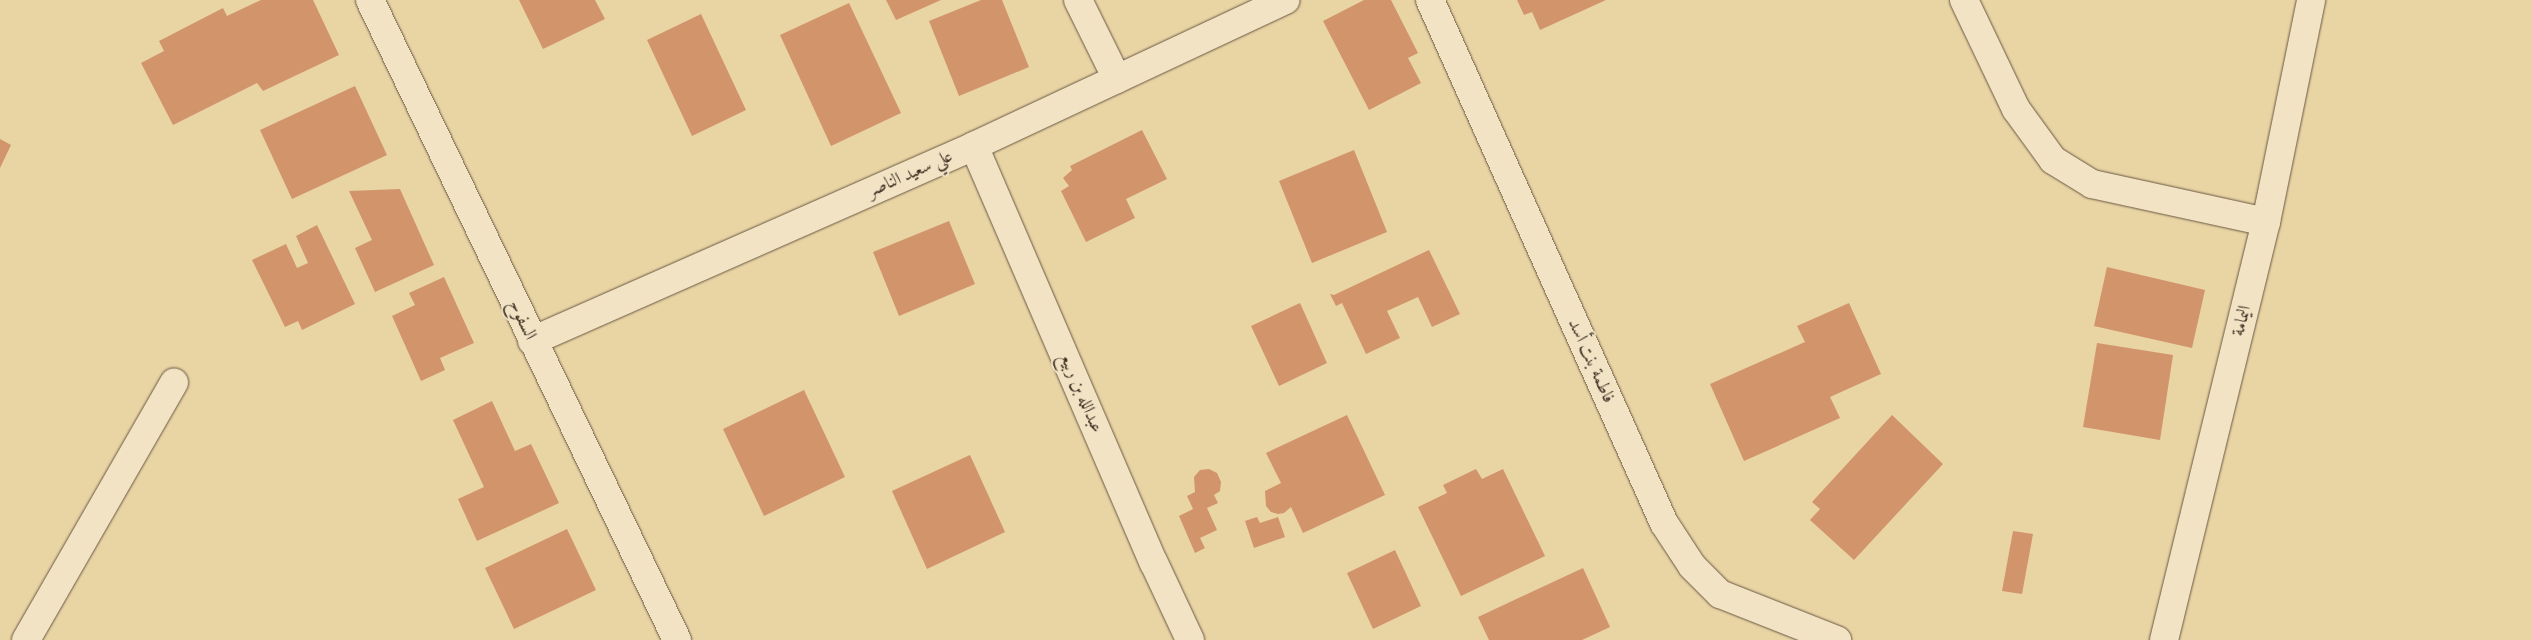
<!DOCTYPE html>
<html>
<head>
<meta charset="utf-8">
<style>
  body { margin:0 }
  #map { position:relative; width:2532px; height:640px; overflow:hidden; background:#e9d4a4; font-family:"IM FELL Double Pica",Amiri,serif }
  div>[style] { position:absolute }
  .building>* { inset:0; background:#d2946b }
  .roads { filter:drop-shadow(0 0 1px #695842) drop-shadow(0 0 1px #695842) }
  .minor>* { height:28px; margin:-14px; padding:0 14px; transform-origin:14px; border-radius:14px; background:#f1e3c4 }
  span { translate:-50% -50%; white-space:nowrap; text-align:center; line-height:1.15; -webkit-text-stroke:4px #f1e3c4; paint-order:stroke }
  .street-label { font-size:18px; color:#3e2e22 }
</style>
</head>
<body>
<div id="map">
  <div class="building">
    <div style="clip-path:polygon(261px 0,313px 0,339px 55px,263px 91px,257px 83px,173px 125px,141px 63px,164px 51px,159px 41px,223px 8px,227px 16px)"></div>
    <div style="clip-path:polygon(519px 0,595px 0,605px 19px,543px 49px)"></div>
    <div style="clip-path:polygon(886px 0,941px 0,896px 20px)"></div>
    <div style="clip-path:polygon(981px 0,1002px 0,1029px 67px,959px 96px,929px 21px)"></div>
    <div style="clip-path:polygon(1364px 0,1391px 0,1418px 53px,1408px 58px,1421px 83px,1369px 110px,1323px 21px)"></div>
    <div style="clip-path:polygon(1517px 0,1606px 0,1540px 30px,1532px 12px,1524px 15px)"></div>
    <div style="clip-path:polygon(849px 3px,901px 113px,831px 146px,780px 35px)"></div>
    <div style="clip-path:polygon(701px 14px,746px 110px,692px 136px,647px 40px)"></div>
    <div style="clip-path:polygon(355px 86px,387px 155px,292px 199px,260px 130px)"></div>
    <div style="clip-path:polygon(1142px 130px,1167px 179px,1126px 199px,1135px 218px,1086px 242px,1061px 191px,1069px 186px,1063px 178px,1072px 170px,1070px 166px)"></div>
    <div style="clip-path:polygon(0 139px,11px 145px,0 168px)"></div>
    <div style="clip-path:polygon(1354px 150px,1387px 232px,1312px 263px,1279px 181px)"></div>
    <div style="clip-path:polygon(400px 189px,434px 265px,375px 292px,355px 248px,372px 240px,349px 191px)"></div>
    <div style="clip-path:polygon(949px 221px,975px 284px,899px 316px,873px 252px)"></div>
    <div style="clip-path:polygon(317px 225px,355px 304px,302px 330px,298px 321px,285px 327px,252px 260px,286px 244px,297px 268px,308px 263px,296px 236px)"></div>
    <div style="clip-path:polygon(1429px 250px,1460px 314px,1432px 327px,1418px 297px,1387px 311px,1400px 338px,1366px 354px,1342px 303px,1336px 306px,1330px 294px,1334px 295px)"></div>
    <div style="clip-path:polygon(2107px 267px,2205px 290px,2192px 348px,2094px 326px)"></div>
    <div style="clip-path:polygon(444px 277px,474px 343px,440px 358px,445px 370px,421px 381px,392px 316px,415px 305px,409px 293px)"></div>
    <div style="clip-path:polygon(1300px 303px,1327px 363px,1279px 386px,1251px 326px)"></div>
    <div style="clip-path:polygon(1849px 303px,1881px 374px,1830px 397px,1840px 418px,1744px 461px,1710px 384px,1805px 342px,1797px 326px)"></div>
    <div style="clip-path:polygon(2097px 343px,2173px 355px,2160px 440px,2083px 427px)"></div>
    <div style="clip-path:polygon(804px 390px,845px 477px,764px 516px,723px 429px)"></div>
    <div style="clip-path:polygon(492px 401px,515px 451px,531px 444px,559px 503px,477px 541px,458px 499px,484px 487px,453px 420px)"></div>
    <div style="clip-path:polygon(1347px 415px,1385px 495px,1303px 533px,1291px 507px,1284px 513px,1278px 514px,1271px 512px,1266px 506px,1265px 491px,1281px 483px,1266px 453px)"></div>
    <div style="clip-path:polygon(1892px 415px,1943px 464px,1854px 560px,1810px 520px,1820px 509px,1812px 502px)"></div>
    <div style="clip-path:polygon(970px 455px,1005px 532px,927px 569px,892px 491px)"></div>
    <div style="clip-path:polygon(1209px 469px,1217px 473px,1221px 482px,1220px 491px,1214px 495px,1218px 503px,1207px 508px,1217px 530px,1200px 538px,1205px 548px,1195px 553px,1179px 516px,1193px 509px,1187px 496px,1195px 492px,1194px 477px,1200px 470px)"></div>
    <div style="clip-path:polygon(1476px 469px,1482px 479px,1503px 469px,1545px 556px,1461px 596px,1418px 507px,1447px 493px,1443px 485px)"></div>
    <div style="clip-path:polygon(1257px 517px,1260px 523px,1278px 517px,1285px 537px,1254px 548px,1245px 521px)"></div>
    <div style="clip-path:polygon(567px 529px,596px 590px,514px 629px,485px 568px)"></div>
    <div style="clip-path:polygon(2013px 531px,2033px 534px,2022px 594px,2002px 591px)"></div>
    <div style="clip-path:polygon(1395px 550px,1421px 606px,1373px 629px,1347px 573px)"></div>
    <div style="clip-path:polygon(1583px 568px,1610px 627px,1582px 640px,1489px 640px,1478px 617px)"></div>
  </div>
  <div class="roads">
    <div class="minor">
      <div style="left:370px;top:0;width:710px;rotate:64.37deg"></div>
      <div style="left:1078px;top:0;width:88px;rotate:63.7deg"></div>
      <div style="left:1430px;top:0;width:573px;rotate:65.9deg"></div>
      <div style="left:1664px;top:523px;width:51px;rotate:56.9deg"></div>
      <div style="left:1692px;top:566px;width:40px;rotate:45deg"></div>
      <div style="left:1720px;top:594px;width:126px;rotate:21.5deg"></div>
      <div style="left:1964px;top:0;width:121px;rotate:64.5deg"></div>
      <div style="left:2016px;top:109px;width:63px;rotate:54deg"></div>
      <div style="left:2053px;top:160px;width:46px;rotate:31.6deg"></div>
      <div style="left:2092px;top:184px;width:178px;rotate:12.3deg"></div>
      <div style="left:974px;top:146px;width:454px;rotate:66.7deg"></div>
      <div style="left:1154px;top:563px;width:85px;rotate:64.9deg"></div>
      <div style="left:532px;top:341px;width:483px;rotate:-23.8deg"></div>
      <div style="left:974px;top:146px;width:344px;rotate:-25.1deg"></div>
      <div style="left:26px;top:640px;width:297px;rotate:-60.1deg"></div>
      <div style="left:2164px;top:640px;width:430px;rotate:-76.3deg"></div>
      <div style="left:2266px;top:222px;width:227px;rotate:-78.5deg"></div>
    </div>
  </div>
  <div class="street-label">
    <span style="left:910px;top:174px;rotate:-24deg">علي سعيد الناصر</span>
    <span style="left:522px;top:320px;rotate:64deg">السفوح</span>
    <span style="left:2242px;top:321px;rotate:-76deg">اليمامة</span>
    <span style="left:1591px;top:361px;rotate:66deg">فاطمة بنت أسد</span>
    <span style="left:1081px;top:393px;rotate:67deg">عبدالله بن ربيع</span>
  </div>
</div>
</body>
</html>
